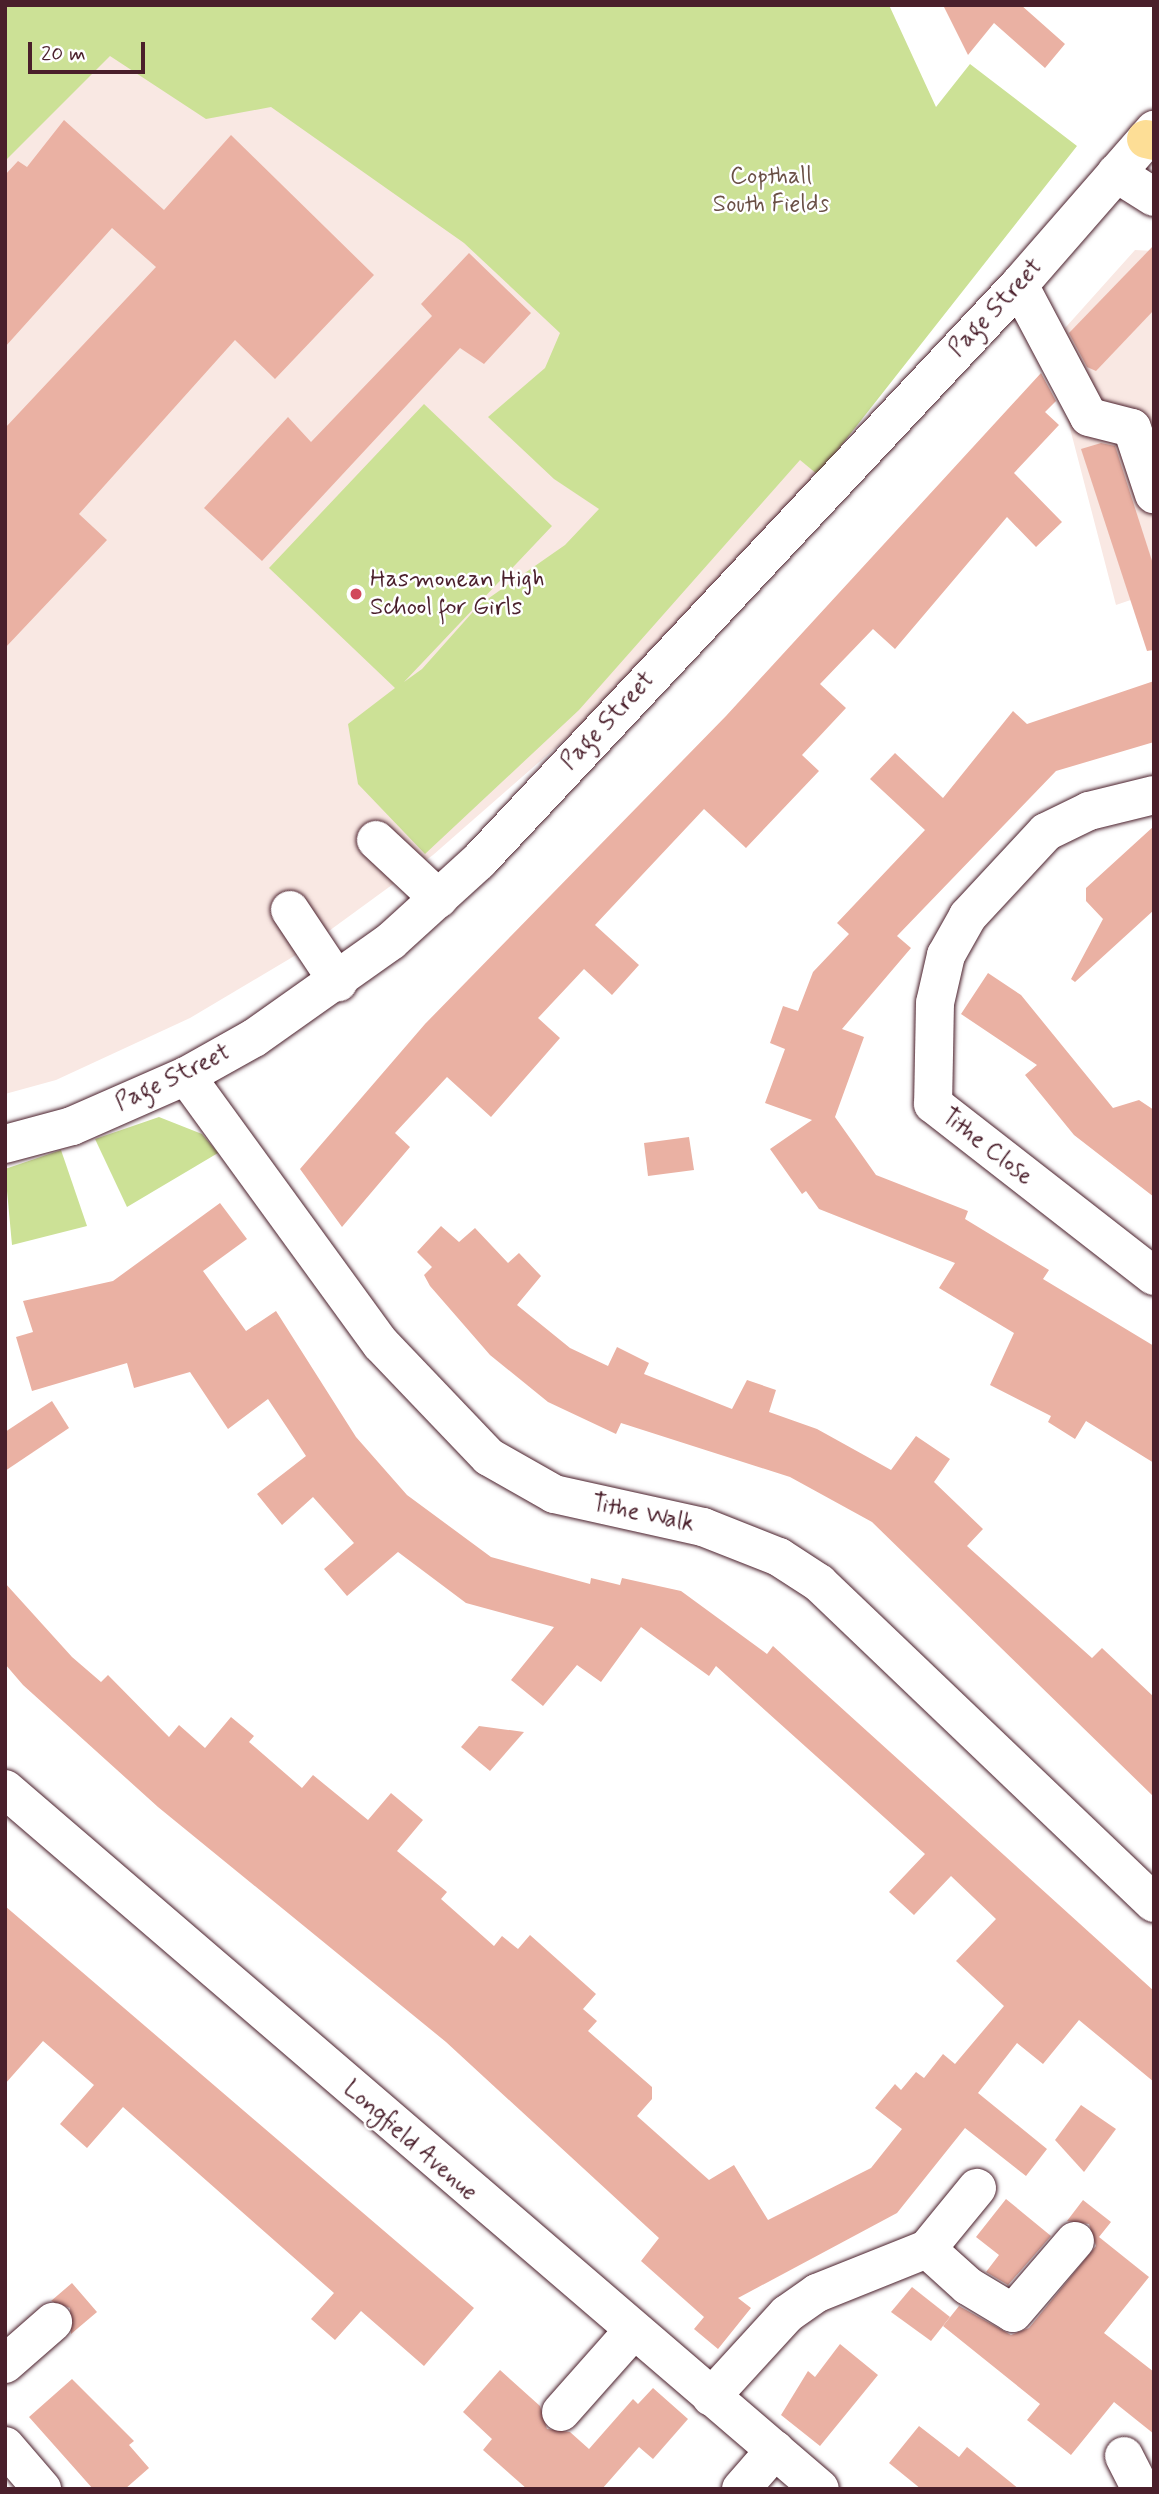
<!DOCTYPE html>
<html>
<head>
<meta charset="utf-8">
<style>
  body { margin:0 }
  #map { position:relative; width:1159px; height:2494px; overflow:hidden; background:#fff; font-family:Mynerve,sans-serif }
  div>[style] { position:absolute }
  .built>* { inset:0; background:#f9e8e3 }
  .green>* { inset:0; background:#cce196 }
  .building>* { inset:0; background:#eab1a3 }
  .roads { filter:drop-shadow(0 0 2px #4a1f2b) drop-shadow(0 0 2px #4a1f2b) }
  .minor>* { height:38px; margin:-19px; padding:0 19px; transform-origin:19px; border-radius:19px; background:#fff }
  .highway>* { height:38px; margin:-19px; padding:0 19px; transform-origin:19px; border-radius:19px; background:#fdde96 }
  .dots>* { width:19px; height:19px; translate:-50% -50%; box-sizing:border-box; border:4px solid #fff; border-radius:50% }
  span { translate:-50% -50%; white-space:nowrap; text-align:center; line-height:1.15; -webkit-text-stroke:5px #fff; paint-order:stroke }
  .park-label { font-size:24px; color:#6a5046 }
  .street-label { font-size:24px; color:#4a1f2b }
  .poi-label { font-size:24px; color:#4a1f2b }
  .left { translate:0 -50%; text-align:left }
  .frame { position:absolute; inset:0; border:7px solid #4a1f2b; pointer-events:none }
  .scale { position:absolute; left:28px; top:42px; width:117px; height:32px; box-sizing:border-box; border:4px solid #4a1f2b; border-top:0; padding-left:9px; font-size:21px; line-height:24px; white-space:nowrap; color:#4a1f2b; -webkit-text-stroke:5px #fff; paint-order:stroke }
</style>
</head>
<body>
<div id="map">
  <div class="built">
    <div style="clip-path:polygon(108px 5px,476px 180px,818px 475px,594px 714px,433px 855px,296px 955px,190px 1018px,56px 1080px,5px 1094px,5px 116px)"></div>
    <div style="clip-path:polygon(1135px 250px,1154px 251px,1154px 592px,1116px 605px,1065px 409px,1040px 356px)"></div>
  </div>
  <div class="green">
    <div style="clip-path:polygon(5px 5px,889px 5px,936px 107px,970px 64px,1077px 146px,818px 475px,800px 460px,579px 710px,425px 854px,358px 784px,348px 724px,395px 688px,269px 568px,424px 404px,552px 526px,404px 682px,422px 669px,479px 605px,565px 545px,599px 509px,554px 479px,488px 417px,545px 368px,560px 333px,464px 243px,271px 107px,206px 119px,110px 56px,5px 161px)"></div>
    <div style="clip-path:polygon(159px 1117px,202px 1134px,218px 1153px,127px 1207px,95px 1139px)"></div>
    <div style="clip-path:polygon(61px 1150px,87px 1226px,12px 1245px,5px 1169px)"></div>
  </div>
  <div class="building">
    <div style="clip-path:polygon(943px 5px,1021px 5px,1065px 44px,1045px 68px,994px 23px,968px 55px)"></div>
    <div style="clip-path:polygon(64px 120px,164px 210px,231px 135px,374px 275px,275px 379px,235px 340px,79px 514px,107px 540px,5px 648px,5px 428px,156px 267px,112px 228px,5px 347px,5px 175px,18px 161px,27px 167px)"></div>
    <div style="clip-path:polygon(1154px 245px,1154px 310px,1096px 371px,1087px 367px,1069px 333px)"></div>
    <div style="clip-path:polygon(469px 253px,531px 313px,484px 364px,460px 348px,262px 561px,204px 508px,288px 417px,311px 442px,432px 316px,421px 304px)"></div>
    <div style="clip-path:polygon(1041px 373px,1056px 401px,1045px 412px,1059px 425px,1014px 473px,1062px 522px,1036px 547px,1007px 517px,895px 649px,873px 629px,820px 684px,846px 708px,802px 755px,819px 771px,746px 848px,704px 809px,595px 925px,639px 965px,612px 995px,584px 969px,538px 1018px,560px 1038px,491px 1117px,447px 1077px,395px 1133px,410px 1147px,342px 1227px,300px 1169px,425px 1024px,726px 716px)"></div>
    <div style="clip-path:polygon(1101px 443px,1115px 446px,1154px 567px,1153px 650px,1147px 651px,1081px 449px)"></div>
    <div style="clip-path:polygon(1154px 681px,1154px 742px,1056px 771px,897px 936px,911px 948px,842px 1029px,864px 1037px,835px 1117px,876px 1175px,968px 1211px,965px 1219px,1049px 1270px,1043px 1279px,1154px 1346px,1154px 1463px,1086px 1421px,1075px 1439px,1048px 1422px,1051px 1416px,990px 1385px,1014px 1333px,939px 1288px,955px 1263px,819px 1209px,806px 1191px,802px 1194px,770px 1149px,812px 1120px,765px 1103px,785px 1049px,770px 1043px,783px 1006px,798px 1011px,813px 972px,849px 934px,837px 923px,925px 830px,870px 779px,895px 753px,943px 798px,1013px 711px,1027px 724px)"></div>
    <div style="clip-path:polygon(1154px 826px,1154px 910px,1075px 982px,1071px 979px,1103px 919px,1086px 901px,1086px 888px)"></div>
    <div style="clip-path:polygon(988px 973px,1021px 995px,1113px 1108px,1139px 1100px,1154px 1110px,1154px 1197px,1074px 1135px,1025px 1075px,1037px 1065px,961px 1014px)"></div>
    <div style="clip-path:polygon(689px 1137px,694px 1170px,648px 1176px,644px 1143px)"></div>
    <div style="clip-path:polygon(220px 1203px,247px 1239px,203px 1271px,246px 1331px,276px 1311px,356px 1437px,407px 1495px,491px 1557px,590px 1584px,591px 1578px,620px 1585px,622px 1578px,681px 1591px,767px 1654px,773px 1646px,1154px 1991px,1154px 2082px,1079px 2020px,1043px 2064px,1017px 2043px,978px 2093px,1047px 2149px,1026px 2176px,965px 2128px,897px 2213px,738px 2298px,751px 2308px,718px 2349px,694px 2329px,704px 2317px,641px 2261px,659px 2238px,446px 2042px,158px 1807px,23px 1685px,5px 1664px,5px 1583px,72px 1657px,101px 1682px,108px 1675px,169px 1737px,179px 1725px,205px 1748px,231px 1717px,254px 1736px,249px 1742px,302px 1788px,313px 1775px,368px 1820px,391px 1793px,423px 1820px,397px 1851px,447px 1892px,441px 1899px,494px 1946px,502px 1936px,518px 1949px,530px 1935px,596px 1994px,583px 2009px,597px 2021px,588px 2031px,652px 2087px,652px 2099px,637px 2116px,709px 2180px,734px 2165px,768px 2220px,871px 2168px,902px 2129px,875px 2108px,895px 2084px,901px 2090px,916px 2072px,924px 2078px,943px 2054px,955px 2064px,1004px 2006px,956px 1961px,996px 1919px,951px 1876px,914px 1915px,889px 1892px,925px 1854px,716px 1666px,709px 1676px,641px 1627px,601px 1682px,577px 1665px,543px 1706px,511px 1680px,554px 1627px,466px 1603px,398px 1552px,347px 1596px,324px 1569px,354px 1543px,313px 1497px,282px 1525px,257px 1494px,306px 1456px,268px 1399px,228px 1429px,190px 1372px,134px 1388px,127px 1363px,32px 1391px,16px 1337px,33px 1332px,23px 1301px,113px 1281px)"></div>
    <div style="clip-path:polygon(441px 1226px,459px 1242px,475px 1228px,508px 1263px,519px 1253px,541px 1276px,517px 1305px,570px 1348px,608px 1366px,617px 1347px,649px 1363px,644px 1374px,732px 1409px,747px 1380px,776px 1390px,769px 1412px,817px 1429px,891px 1470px,916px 1436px,950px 1459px,934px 1482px,983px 1529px,967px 1546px,1092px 1658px,1102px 1648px,1154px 1697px,1154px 1797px,872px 1522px,790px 1477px,621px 1423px,616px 1434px,548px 1402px,490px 1355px,430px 1286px,424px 1275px,432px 1267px,417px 1252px)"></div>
    <div style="clip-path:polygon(52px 1401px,69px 1428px,5px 1471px,5px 1432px)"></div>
    <div style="clip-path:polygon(479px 1726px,524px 1732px,490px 1771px,461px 1747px)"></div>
    <div style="clip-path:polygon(5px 1906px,474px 2308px,424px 2366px,361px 2311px,335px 2340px,311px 2319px,334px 2293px,123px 2107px,87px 2148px,60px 2124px,94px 2085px,43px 2041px,5px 2084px)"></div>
    <div style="clip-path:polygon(1081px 2105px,1116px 2129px,1084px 2172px,1055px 2140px)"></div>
    <div style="clip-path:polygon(1006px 2199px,1051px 2236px,1008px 2285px,986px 2272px,999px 2255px,976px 2237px)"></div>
    <div style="clip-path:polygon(1083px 2200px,1111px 2222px,1099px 2237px,1149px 2277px,1104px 2333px,1154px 2372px,1154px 2434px,1114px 2402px,1071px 2455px,1027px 2420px,1040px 2404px,943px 2326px,959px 2306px,1011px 2335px,1029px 2328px,1096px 2246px,1089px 2224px,1067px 2221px)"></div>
    <div style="clip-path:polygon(72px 2283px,97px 2312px,71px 2334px,70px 2308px,51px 2301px)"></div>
    <div style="clip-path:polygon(912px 2287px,950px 2317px,931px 2341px,891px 2312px)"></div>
    <div style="clip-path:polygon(840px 2344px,878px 2375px,820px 2446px,781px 2415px,808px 2371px,815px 2377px)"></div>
    <div style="clip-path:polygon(500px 2370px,540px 2406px,547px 2429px,570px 2432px,589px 2449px,633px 2399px,638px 2404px,653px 2388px,688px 2419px,653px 2459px,639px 2447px,602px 2489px,527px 2489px,483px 2450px,492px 2439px,463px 2412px)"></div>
    <div style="clip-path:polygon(72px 2379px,134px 2441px,129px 2445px,149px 2468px,125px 2489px,93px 2489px,29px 2417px)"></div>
    <div style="clip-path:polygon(919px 2426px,959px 2457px,967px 2447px,1019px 2489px,921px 2489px,889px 2463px)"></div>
  </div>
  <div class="roads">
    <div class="minor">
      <div style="left:1116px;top:173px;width:45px;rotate:32.3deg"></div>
      <div style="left:1019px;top:285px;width:149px;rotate:62.1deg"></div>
      <div style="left:1089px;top:417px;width:44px;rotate:14.3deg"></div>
      <div style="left:1132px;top:428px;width:70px;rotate:71.6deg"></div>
      <div style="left:1154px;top:795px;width:67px;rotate:166.2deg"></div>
      <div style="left:1089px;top:811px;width:48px;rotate:154deg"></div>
      <div style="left:1046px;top:832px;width:115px;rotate:132.9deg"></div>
      <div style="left:968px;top:916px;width:45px;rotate:119.4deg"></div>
      <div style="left:946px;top:955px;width:49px;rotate:102.9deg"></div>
      <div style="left:935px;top:1003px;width:101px;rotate:91.1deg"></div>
      <div style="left:933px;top:1104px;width:280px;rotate:37.9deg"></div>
      <div style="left:376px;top:840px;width:86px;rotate:43.1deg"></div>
      <div style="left:290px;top:910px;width:87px;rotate:56.3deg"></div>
      <div style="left:186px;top:1076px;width:331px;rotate:54deg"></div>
      <div style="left:381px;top:1344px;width:156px;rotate:46.3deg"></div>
      <div style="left:489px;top:1457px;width:75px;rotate:29.6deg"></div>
      <div style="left:554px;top:1494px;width:153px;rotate:12.5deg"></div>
      <div style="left:703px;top:1527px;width:82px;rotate:21.5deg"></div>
      <div style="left:779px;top:1557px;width:48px;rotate:33deg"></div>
      <div style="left:819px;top:1583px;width:463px;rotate:43.7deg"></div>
      <div style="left:5px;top:1144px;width:69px;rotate:-15deg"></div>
      <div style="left:72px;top:1126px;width:124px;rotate:-23.7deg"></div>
      <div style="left:186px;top:1076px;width:78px;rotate:-29.2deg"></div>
      <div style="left:254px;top:1038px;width:168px;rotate:-35.3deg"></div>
      <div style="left:391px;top:941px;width:119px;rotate:-42.3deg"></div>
      <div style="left:479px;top:861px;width:790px;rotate:-46.85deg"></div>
      <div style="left:1019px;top:285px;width:206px;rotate:-48.9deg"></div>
      <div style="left:5px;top:1789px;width:1074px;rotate:40.66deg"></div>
      <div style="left:927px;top:2249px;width:55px;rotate:42.1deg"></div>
      <div style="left:968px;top:2286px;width:52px;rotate:31deg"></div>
      <div style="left:1013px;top:2313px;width:95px;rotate:-49.3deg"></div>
      <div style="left:5px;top:2364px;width:64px;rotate:-41.2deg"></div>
      <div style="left:711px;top:2397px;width:113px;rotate:-47.5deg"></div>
      <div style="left:787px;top:2314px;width:37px;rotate:-35deg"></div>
      <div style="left:817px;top:2293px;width:118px;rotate:-21.8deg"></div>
      <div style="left:927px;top:2249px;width:79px;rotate:-50.7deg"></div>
      <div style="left:561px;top:2412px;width:108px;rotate:-48.4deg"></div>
      <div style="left:5px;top:2446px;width:57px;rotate:49.3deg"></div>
      <div style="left:1124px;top:2456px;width:37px;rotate:63deg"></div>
      <div style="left:741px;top:2489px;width:52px;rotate:-48.9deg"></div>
    </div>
    <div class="highway">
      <div style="left:1146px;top:139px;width:8px;rotate:14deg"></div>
    </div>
  </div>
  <div class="dots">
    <div style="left:356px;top:594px;background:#d1495b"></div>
  </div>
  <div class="park-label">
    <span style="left:771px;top:191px">Copthall<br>South Fields</span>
  </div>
  <div class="street-label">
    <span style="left:996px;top:308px;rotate:-47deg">Page Street</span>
    <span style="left:608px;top:721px;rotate:-47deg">Page Street</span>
    <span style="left:173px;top:1078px;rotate:-26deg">Page Street</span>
    <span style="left:987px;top:1147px;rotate:38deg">Tithe Close</span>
    <span style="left:643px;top:1514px;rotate:12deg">Tithe Walk</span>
    <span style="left:410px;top:2141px;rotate:41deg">Longfield Avenue</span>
  </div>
  <div class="poi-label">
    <span class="left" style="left:370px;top:594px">Hasmonean High<br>School for Girls</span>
  </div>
  <div class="frame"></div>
  <div class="scale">20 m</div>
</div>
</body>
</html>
